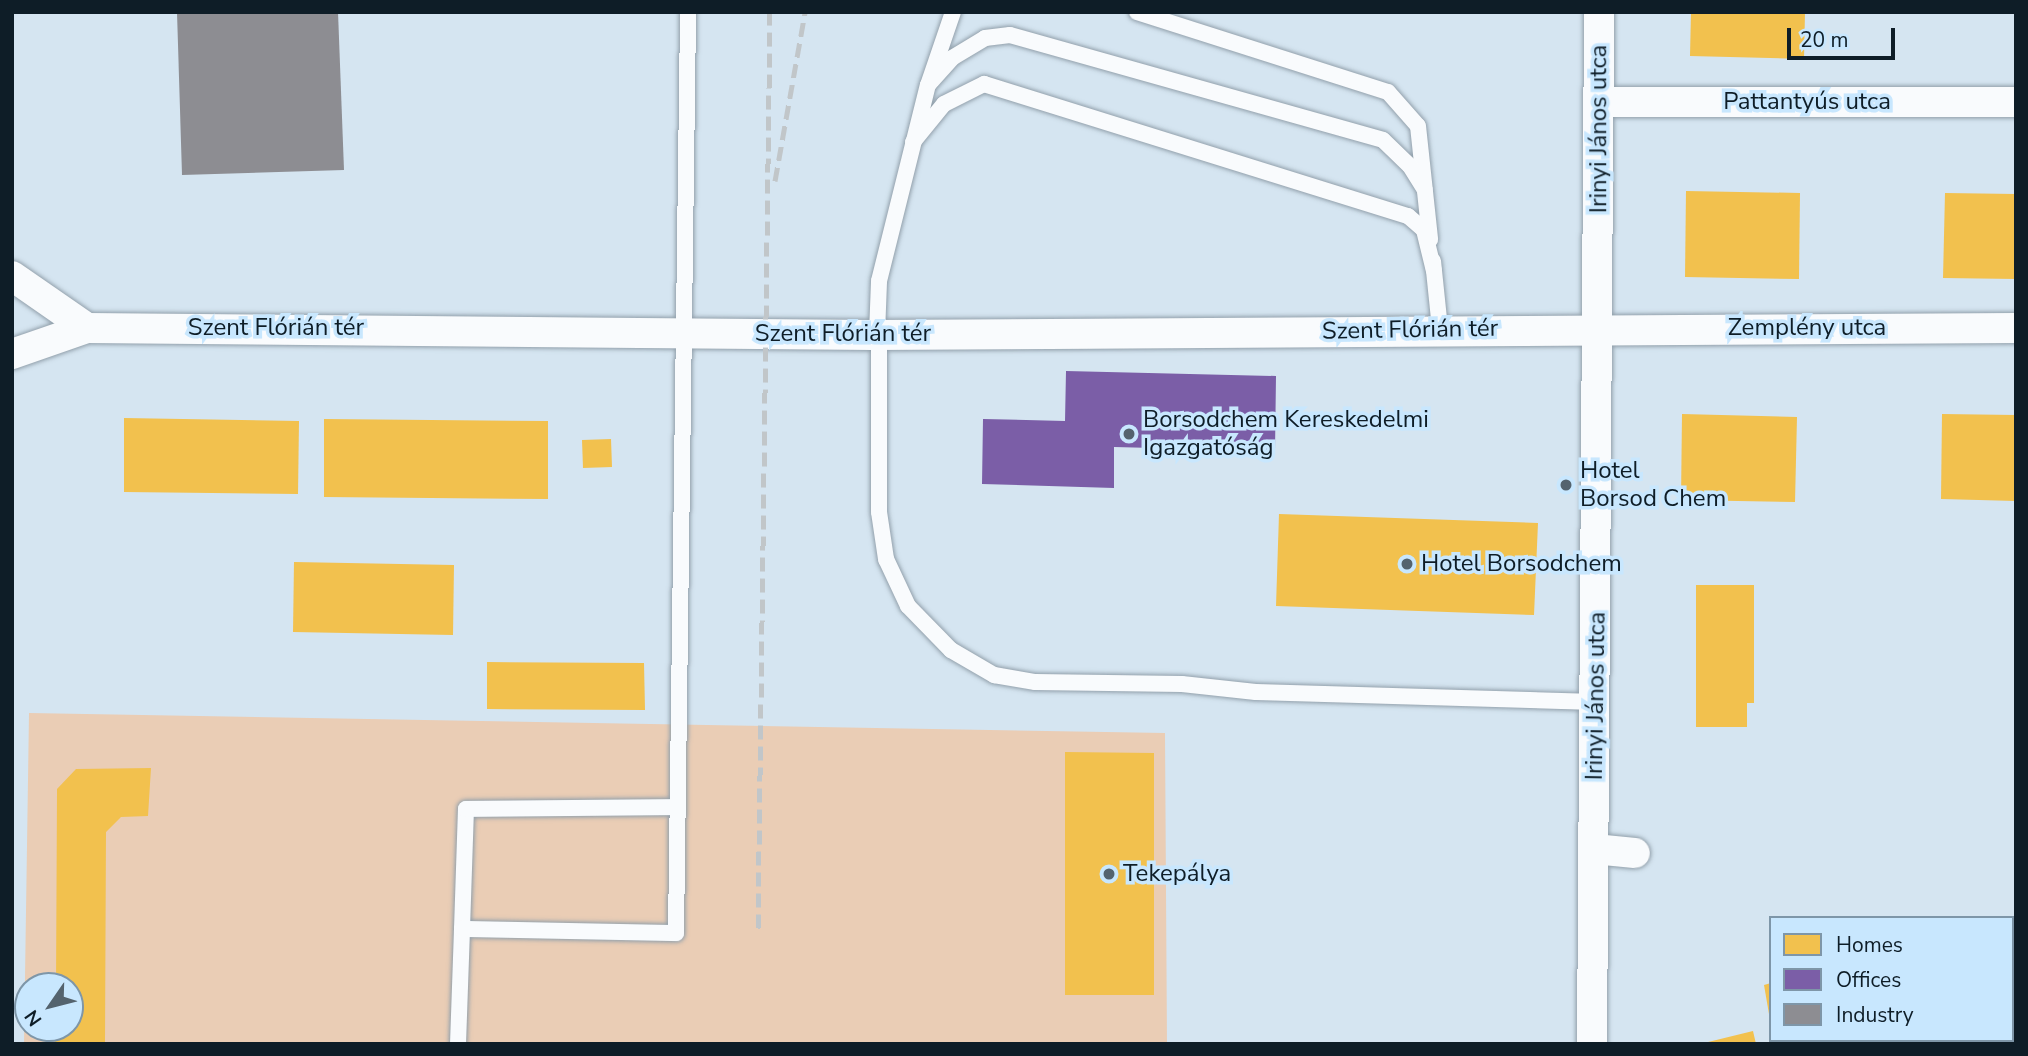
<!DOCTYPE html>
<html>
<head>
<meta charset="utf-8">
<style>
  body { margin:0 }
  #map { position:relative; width:2028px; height:1056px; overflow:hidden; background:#d5e5f1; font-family:"Nunito Sans",sans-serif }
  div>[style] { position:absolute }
  .green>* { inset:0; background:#eacdb5 }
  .homes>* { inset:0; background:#f2c14e }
  .offices>* { inset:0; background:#7b5ea7 }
  .industry>* { inset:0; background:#8d8d92 }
  .roads { filter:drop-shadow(0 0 2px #92a0ab) drop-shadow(0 0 2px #92a0ab) }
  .service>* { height:16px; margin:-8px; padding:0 8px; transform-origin:8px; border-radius:8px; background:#f9fbfd }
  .minor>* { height:30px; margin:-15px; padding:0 15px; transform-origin:15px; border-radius:15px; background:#f9fbfd }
  .rail>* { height:5px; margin-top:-2.5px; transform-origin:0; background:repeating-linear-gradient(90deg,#c1c6c9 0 14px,transparent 0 21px) }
  .dots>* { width:19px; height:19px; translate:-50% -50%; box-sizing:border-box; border:4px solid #c8e7fe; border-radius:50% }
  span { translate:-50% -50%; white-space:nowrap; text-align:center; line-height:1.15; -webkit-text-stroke:7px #c8e7fe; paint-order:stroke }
  .street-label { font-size:24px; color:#0e1d27 }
  .poi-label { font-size:24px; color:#0e1d27 }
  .left { translate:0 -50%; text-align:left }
  .frame { position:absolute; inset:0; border:14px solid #0e1d27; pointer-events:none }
  .legend { position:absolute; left:1769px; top:916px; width:245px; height:126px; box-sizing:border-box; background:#c8e7fe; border:2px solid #7e96a8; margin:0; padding:9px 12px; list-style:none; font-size:21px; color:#0e1d27 }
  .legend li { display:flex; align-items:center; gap:14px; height:35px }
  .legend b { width:35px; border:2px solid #7e96a8 }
  .north { position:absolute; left:14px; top:972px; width:70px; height:70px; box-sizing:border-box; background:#c8e7fe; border:2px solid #7e96a8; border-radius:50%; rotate:235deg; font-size:19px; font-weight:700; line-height:28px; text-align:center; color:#0e1d27 }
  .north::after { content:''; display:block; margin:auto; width:24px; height:32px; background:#54636e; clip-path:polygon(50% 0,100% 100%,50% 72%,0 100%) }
  .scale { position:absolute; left:1787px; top:28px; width:108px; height:32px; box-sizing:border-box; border:4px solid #0e1d27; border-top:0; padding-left:9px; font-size:21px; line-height:24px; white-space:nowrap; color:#0e1d27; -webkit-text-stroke:5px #c8e7fe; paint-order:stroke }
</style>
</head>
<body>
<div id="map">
  <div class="green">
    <div style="clip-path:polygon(evenodd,29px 713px,1165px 733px,1167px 1044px,24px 1044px,29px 713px,28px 986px,70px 986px,70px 1028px,28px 1028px,28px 986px)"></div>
  </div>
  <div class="homes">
    <div style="clip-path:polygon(1691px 12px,1805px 12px,1804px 59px,1690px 56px)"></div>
    <div style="clip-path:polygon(1686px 191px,1800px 193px,1799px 279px,1685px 277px)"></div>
    <div style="clip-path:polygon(1945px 193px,2016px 194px,2016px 279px,1943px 278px)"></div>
    <div style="clip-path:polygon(1682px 414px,1797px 417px,1795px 502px,1681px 500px)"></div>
    <div style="clip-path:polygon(1942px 414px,2016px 415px,2016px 501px,1941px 499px)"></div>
    <div style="clip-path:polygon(124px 418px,299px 421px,298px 494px,124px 492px)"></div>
    <div style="clip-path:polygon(324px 419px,548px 421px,548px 499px,324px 497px)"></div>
    <div style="clip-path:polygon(611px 439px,612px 467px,583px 468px,582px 440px)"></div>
    <div style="clip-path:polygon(1279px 514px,1538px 523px,1534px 615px,1276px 606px)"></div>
    <div style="clip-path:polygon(294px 562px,454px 565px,453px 635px,293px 632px)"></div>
    <div style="clip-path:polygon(1696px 585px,1754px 585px,1754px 703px,1747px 703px,1747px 727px,1696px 727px)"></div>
    <div style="clip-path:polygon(487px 662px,644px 663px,645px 710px,487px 709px)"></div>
    <div style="clip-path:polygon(1065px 752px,1154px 753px,1154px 995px,1065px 995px)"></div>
    <div style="clip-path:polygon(151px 768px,148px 816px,121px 817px,106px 832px,105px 1044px,55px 1044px,55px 1028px,70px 1028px,70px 986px,56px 986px,57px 789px,76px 769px)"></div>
    <div style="clip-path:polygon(1771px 983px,1771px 1014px,1769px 1014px,1764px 985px)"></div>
    <div style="clip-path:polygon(2014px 1029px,2016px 1044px,1948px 1044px,1947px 1040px,2012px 1040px)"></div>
    <div style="clip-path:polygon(1753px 1031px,1756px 1044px,1704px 1044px,1704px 1043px)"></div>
    <div style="clip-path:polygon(1832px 1040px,1903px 1040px,1904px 1044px,1833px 1044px)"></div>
  </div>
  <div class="offices">
    <div style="clip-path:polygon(1066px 371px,1276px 376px,1275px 451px,1114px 447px,1114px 488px,982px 484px,983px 419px,1065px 421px)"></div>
  </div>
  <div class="industry">
    <div style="clip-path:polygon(177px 12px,338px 12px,344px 170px,182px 175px)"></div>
  </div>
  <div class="roads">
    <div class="service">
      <div style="left:1137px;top:12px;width:263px;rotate:17.7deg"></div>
      <div style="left:1388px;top:92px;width:45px;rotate:48.6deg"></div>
      <div style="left:1418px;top:126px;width:114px;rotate:83.9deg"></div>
      <div style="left:928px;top:85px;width:36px;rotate:-48deg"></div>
      <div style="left:952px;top:58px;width:39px;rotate:-31deg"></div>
      <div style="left:985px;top:38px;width:25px;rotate:-7deg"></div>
      <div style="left:1010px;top:35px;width:387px;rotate:15.7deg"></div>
      <div style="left:1383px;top:140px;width:37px;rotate:44deg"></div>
      <div style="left:1410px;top:166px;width:28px;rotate:58deg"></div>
      <div style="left:913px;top:142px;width:49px;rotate:-50.8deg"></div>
      <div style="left:944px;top:104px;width:45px;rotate:-26.6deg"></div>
      <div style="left:984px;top:84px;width:444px;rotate:17.3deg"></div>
      <div style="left:1408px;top:216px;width:21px;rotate:41deg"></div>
      <div style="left:1424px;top:230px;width:42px;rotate:76.3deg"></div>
      <div style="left:1433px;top:261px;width:68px;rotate:84.1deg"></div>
      <div style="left:877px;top:334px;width:53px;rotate:-87.8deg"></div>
      <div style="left:879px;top:281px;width:202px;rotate:-76deg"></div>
      <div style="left:928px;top:85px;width:77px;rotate:-71.1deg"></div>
      <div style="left:879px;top:335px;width:177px;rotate:90deg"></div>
      <div style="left:879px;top:512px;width:48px;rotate:81.5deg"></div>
      <div style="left:886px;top:559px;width:52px;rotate:64.9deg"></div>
      <div style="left:908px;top:606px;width:62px;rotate:45.7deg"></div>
      <div style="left:951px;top:650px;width:50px;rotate:30.2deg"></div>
      <div style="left:994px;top:675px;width:42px;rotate:9.7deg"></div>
      <div style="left:1035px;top:682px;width:147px;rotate:0.8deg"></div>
      <div style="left:1182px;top:684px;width:74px;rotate:6.2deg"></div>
      <div style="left:1256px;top:692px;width:340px;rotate:1.7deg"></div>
      <div style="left:462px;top:929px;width:120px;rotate:-88.1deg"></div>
      <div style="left:466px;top:809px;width:211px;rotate:-0.5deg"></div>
      <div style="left:458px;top:1044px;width:115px;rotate:-88deg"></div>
      <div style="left:462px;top:929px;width:214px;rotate:1.1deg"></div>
      <div style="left:676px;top:933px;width:921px;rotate:-89.25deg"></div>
    </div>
    <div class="minor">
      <div style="left:1599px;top:102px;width:417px"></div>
      <div style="left:12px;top:276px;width:91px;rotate:34.7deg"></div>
      <div style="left:12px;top:354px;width:79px;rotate:-19.1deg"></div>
      <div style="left:87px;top:328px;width:787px;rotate:0.51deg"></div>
      <div style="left:874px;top:335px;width:1142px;rotate:-0.35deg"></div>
      <div style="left:1594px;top:849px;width:41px;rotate:5.6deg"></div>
      <div style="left:1592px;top:1044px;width:1032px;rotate:-89.61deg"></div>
    </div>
  </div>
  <div class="rail">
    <div style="left:775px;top:181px;width:172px;rotate:-79.9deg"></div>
    <div style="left:758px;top:928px;width:916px;rotate:-89.25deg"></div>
  </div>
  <div class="dots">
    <div style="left:1129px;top:434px;background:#54636e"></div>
    <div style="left:1566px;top:485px;background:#54636e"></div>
    <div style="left:1407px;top:564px;background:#54636e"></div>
    <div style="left:1109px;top:874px;background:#54636e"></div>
  </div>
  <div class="street-label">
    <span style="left:1807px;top:102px">Pattantyús utca</span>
    <span style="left:1599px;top:129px;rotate:-90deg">Irinyi János utca</span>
    <span style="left:276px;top:328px">Szent Flórián tér</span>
    <span style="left:1807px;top:328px">Zemplény utca</span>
    <span style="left:1410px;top:330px;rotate:-1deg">Szent Flórián tér</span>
    <span style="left:843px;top:334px">Szent Flórián tér</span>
    <span style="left:1596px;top:696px;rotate:-89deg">Irinyi János utca</span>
  </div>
  <div class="poi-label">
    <span class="left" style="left:1143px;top:434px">Borsodchem Kereskedelmi<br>Igazgatóság</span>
    <span class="left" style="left:1580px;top:485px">Hotel<br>Borsod Chem</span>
    <span class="left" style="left:1421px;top:564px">Hotel Borsodchem</span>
    <span class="left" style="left:1123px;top:874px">Tekepálya</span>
  </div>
  <div class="frame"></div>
  <ul class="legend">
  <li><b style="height:19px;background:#f2c14e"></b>Homes</li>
  <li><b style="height:19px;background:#7b5ea7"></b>Offices</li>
  <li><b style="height:19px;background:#8d8d92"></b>Industry</li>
  </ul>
  <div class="north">N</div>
  <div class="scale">20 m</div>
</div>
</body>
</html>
